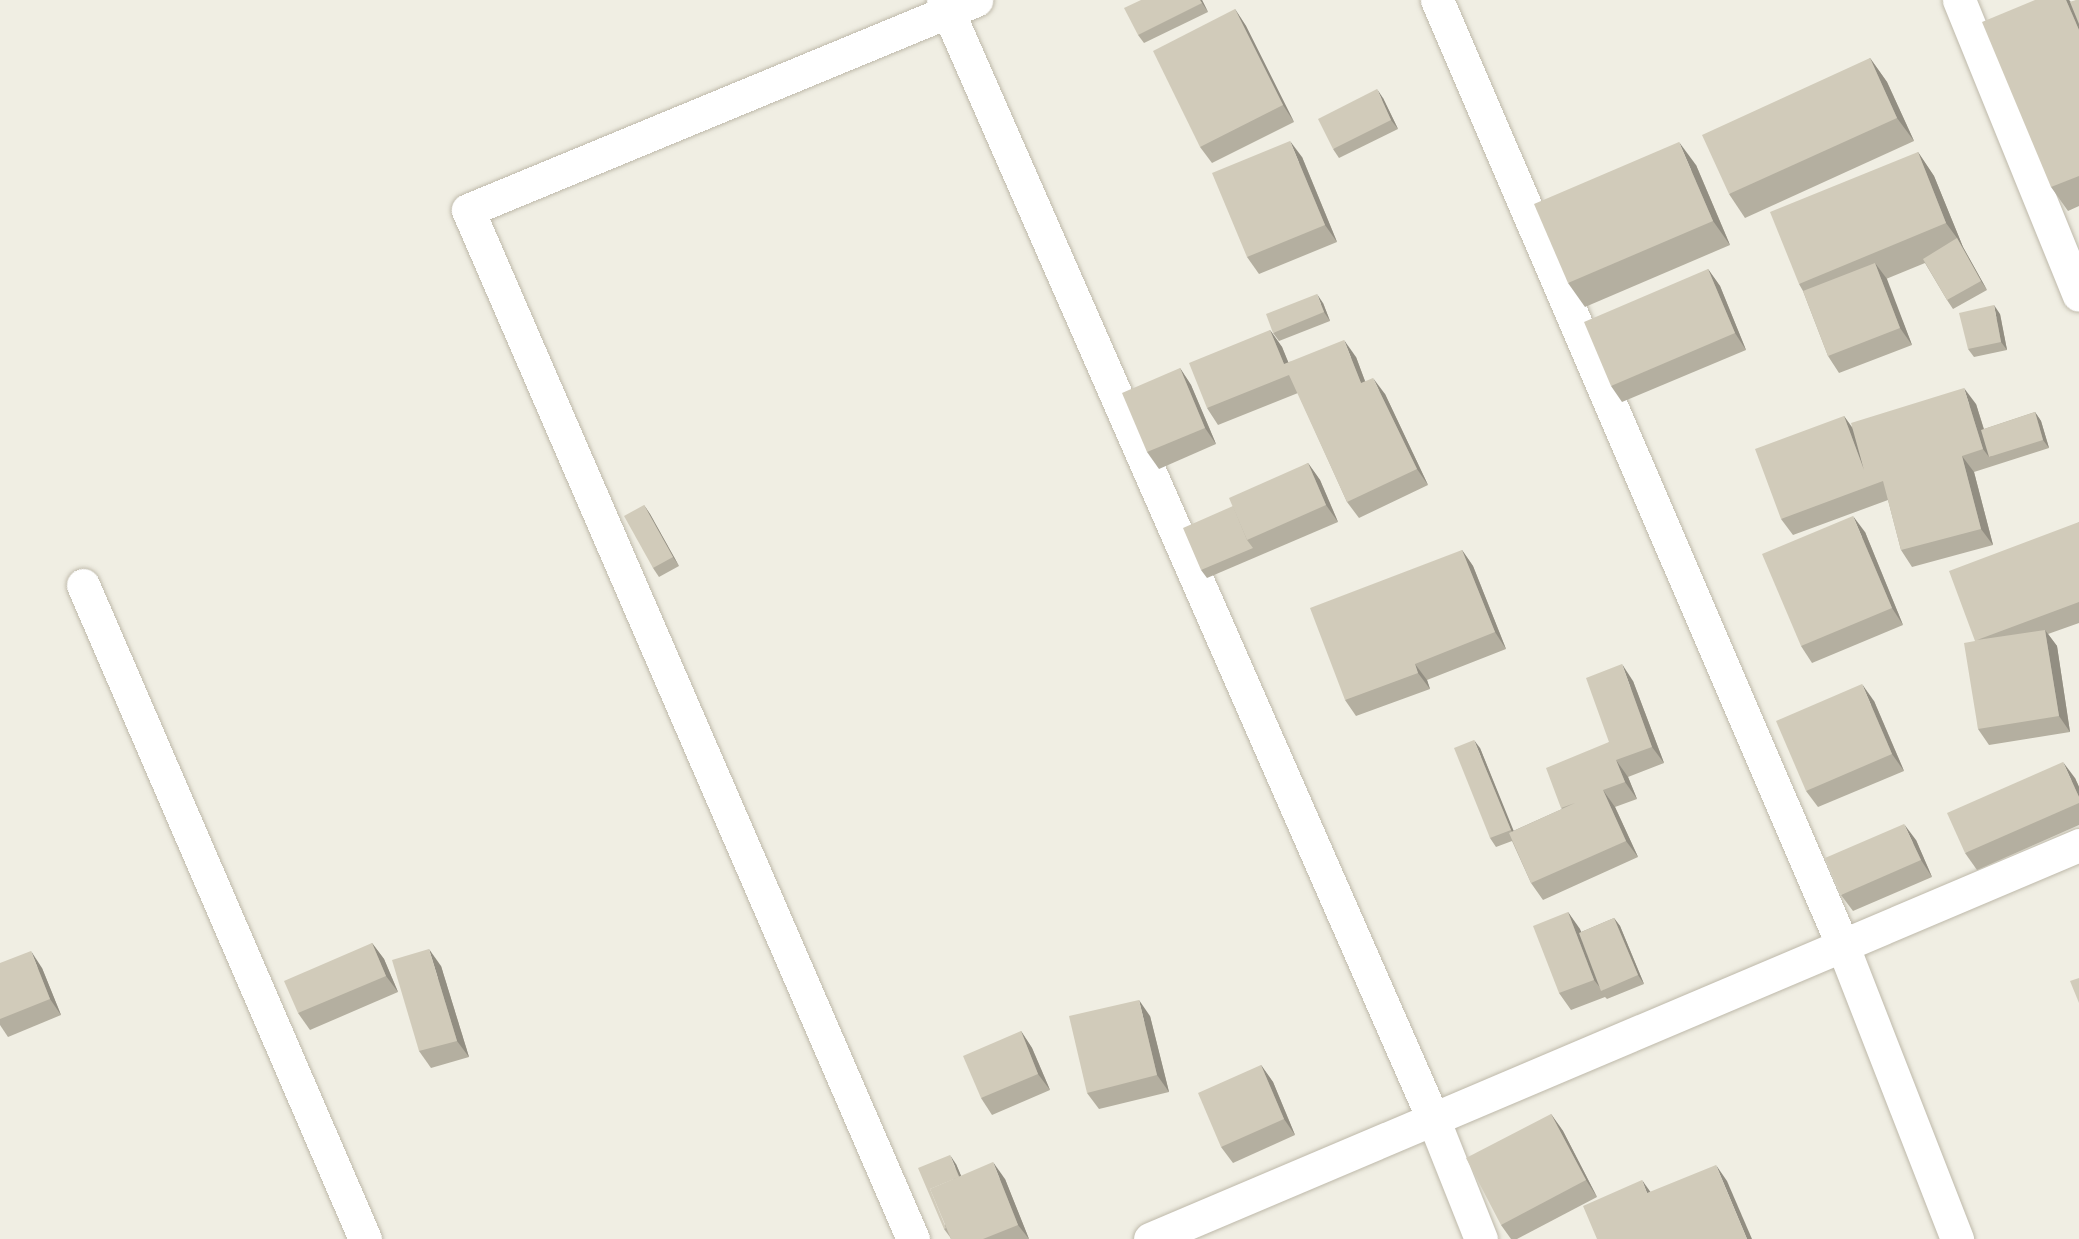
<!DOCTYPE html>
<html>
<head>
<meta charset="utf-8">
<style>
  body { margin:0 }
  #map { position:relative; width:2079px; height:1239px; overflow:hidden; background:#f0eee3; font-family:"IBM Plex Sans",sans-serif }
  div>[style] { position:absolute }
  .roads { filter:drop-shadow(0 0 2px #beb9aa) drop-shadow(0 0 2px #beb9aa) }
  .street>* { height:33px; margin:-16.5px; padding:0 16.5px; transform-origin:16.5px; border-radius:16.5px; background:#fff }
  .wall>* { inset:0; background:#b4afa0 }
  .shaded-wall>* { inset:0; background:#928e82 }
  .building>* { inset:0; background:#d1cbba }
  span { translate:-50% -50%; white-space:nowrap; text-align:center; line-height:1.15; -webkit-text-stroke:4.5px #fff; paint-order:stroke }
</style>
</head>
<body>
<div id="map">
  <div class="roads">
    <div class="street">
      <div style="left:943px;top:0;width:1224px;rotate:66.35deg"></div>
      <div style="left:1434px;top:1121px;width:127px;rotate:68.3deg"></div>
      <div style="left:1437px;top:0;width:1027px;rotate:66.78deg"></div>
      <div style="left:1842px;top:944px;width:317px;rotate:68.7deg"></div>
      <div style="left:1959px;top:0;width:318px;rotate:67.9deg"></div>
      <div style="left:83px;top:585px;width:712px;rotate:66.67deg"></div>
      <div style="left:913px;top:1239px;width:1121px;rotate:-113.39deg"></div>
      <div style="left:468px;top:210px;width:550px;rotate:-22.46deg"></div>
      <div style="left:1150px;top:1239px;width:1009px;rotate:-22.98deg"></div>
    </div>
  </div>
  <div class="wall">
    <div style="clip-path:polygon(1141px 0,1202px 0,1208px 12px,1144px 43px,1138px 35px)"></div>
    <div style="clip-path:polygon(2035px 0,2069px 0,2071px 2px,2079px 0,2079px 206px,2068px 211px,2051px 187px)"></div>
    <div style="clip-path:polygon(1235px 9px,1246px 26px,1294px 122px,1212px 163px,1200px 147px)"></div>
    <div style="clip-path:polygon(1870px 58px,1887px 82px,1914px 141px,1745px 218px,1729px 194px)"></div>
    <div style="clip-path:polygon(1383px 98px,1398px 129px,1339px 158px,1333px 149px)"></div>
    <div style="clip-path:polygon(1918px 152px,1934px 176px,1963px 247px,1987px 290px,1953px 309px,1947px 300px,1925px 263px,1886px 279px,1912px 345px,1839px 373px,1828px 356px,1803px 291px,1799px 284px)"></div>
    <div style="clip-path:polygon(1302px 157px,1337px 242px,1259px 274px,1247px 257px)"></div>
    <div style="clip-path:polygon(1696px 165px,1730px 245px,1585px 307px,1568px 283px)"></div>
    <div style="clip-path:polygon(1708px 269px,1720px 286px,1746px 350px,1622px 402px,1611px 386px)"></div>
    <div style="clip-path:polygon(1323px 303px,1330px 321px,1279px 341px,1273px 333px)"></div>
    <div style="clip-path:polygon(2000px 314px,2007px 350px,1974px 357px,1968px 349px)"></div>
    <div style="clip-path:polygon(1270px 330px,1282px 347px,1288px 362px,1356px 357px,1365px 381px,1385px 394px,1428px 485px,1359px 518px,1347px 502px,1298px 393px,1218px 425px,1207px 408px)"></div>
    <div style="clip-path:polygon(1180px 368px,1191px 385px,1216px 444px,1159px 469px,1147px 452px)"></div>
    <div style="clip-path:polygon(1976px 404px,1984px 429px,2035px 412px,2041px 421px,2049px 448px,1974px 472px,1993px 545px,1912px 567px,1901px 550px,1888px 500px,1793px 535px,1781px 519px,1844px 416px,1852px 427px)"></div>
    <div style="clip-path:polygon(1308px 463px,1320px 480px,1338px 522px,1207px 578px,1201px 570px,1233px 506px)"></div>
    <div style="clip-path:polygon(644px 505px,650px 514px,679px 566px,659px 577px,653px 568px)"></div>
    <div style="clip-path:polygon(2079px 522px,2079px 623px,2048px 634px,2057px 646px,2070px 732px,1989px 745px,1978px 729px,1975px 641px)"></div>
    <div style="clip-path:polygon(1865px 532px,1903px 625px,1812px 663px,1801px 646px)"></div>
    <div style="clip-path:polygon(1462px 550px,1473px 566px,1506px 649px,1427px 680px,1430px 689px,1356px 716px,1345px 700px)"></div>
    <div style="clip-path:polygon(1633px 681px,1664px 763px,1628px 777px,1637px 799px,1615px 807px,1638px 857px,1543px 900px,1531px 883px,1512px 841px,1496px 847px,1490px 838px,1480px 748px,1513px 831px,1562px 809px,1561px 808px,1609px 742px)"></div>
    <div style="clip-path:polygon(1874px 701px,1904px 771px,1818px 807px,1806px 791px)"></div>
    <div style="clip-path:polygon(2075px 778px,2079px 787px,2079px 825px,1977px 870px,1965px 853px)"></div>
    <div style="clip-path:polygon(1916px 840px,1932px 877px,1853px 911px,1841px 895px)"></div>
    <div style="clip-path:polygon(1568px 912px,1581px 932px,1614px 918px,1620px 926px,1644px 984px,1607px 999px,1605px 997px,1571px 1010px,1559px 993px)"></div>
    <div style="clip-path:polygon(372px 943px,384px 959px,398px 992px,310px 1030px,298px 1013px)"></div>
    <div style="clip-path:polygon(0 963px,42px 968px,61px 1015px,8px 1037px,0 1025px)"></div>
    <div style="clip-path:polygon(441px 966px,469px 1057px,431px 1068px,419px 1051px)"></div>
    <div style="clip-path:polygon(1150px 1016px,1169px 1092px,1099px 1109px,1087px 1093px)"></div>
    <div style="clip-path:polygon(1021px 1031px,1032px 1048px,1050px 1090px,992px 1115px,981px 1098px)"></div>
    <div style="clip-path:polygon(1261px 1065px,1273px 1082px,1295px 1135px,1233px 1163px,1221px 1147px)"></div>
    <div style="clip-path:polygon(1551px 1114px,1563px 1131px,1597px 1197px,1517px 1239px,1511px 1239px,1501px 1225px)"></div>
    <div style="clip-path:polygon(956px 1164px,961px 1176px,1005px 1179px,1029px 1239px,951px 1239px,950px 1237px,944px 1229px)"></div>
  </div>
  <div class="shaded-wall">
    <div style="clip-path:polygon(1200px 0,1202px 0,1208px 12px)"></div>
    <div style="clip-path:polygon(2066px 0,2069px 0,2079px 15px,2079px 30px)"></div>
    <div style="clip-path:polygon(1235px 9px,1246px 26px,1294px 122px,1283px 105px)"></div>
    <div style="clip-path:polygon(1870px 58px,1887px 82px,1914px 141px,1897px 118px)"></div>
    <div style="clip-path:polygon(1377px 89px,1383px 98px,1398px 129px,1391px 120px)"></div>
    <div style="clip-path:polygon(1290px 141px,1302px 157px,1337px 242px,1325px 225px)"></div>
    <div style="clip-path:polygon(1679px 142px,1696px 165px,1730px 245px,1713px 221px)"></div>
    <div style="clip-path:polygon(1918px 152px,1934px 176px,1963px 247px,1987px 290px,1981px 281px,1957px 238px,1946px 223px)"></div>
    <div style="clip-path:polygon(1875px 263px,1887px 279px,1912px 345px,1900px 328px)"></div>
    <div style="clip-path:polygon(1708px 269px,1720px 286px,1746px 350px,1735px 333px)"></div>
    <div style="clip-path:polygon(1317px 294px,1323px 303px,1330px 321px,1324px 312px)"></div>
    <div style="clip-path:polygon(1994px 305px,2000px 314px,2007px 350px,2001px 342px)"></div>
    <div style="clip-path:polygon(1270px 330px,1282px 347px,1296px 381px,1284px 364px)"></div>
    <div style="clip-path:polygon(1344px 340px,1356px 357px,1372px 400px,1361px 383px)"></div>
    <div style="clip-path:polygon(1180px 368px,1191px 385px,1216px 444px,1205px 428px)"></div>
    <div style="clip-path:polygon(1373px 378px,1385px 394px,1428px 485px,1417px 469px)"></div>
    <div style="clip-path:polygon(1964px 388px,1976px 404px,1992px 456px,1989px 457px,1983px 449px)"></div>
    <div style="clip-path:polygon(2035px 412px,2041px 421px,2049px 448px,2043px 440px)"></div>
    <div style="clip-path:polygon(1844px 416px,1855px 432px,1864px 470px)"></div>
    <div style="clip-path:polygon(1962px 456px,1974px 472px,1993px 545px,1981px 529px)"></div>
    <div style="clip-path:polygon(1308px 463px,1320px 480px,1338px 522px,1326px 505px)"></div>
    <div style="clip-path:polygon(644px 505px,650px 514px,679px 566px,673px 557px)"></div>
    <div style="clip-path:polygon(1853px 516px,1865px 532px,1903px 625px,1892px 608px)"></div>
    <div style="clip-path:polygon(1462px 550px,1473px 566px,1506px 649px,1495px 632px)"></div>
    <div style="clip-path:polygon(2045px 630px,2057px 646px,2070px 732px,2059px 716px)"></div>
    <div style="clip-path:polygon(1415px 664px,1427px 680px,1430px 689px,1418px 673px)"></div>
    <div style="clip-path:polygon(1622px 664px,1633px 681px,1664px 763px,1652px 747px)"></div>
    <div style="clip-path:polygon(1862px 684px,1874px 701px,1904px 771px,1892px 754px)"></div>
    <div style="clip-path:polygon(1474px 740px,1480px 748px,1517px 839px,1511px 830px)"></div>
    <div style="clip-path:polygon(1616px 760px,1628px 777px,1637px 799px,1625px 782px)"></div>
    <div style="clip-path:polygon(2063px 762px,2075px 778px,2079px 787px,2079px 797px)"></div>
    <div style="clip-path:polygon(1603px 790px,1615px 807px,1638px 857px,1626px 841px)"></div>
    <div style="clip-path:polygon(1904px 824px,1916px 840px,1932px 877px,1921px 860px)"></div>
    <div style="clip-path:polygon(1568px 912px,1580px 929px,1604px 990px,1602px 990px,1594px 980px)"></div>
    <div style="clip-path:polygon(1614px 918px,1620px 926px,1644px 984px,1638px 975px)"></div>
    <div style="clip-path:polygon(372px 943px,384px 959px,398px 992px,386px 976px)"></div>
    <div style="clip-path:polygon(429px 949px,441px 966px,469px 1057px,457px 1041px)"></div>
    <div style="clip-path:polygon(31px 951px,42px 968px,61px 1015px,50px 999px)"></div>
    <div style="clip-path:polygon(1139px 1000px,1150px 1016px,1169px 1092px,1157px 1075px)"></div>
    <div style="clip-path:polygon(1021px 1031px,1032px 1048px,1050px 1090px,1038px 1074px)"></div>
    <div style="clip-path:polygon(1261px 1065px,1273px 1082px,1295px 1135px,1284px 1119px)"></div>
    <div style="clip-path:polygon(1551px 1114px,1563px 1131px,1597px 1197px,1586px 1180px)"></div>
    <div style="clip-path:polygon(950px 1155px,956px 1164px,969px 1194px,963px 1185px)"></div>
    <div style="clip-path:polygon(993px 1162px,1005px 1179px,1029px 1239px,1018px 1225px)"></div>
    <div style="clip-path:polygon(1716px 1165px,1727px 1181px,1752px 1239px,1747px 1239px)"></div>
    <div style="clip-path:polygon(1642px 1180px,1654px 1197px,1647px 1193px)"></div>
  </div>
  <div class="building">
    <div style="clip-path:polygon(1141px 0,1200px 0,1202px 3px,1138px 35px,1124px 8px)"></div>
    <div style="clip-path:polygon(2035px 0,2066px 0,2079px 30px,2079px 176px,2051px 187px,1982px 22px)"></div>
    <div style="clip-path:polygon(2076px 0,2079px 0,2079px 24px,2070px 2px)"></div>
    <div style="clip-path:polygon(1235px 9px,1283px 105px,1200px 147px,1153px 51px)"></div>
    <div style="clip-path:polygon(1870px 58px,1897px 118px,1729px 194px,1702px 135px)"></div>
    <div style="clip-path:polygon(1377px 89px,1391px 120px,1333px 149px,1318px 119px)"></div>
    <div style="clip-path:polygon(1290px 141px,1325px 225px,1247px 257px,1212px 173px)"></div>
    <div style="clip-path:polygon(1679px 142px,1713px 221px,1568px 283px,1534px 204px)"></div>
    <div style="clip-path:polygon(1918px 152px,1946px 223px,1799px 284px,1770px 212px)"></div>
    <div style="clip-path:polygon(1957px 238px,1981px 281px,1947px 300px,1923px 259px)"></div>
    <div style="clip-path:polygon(1875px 263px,1900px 328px,1828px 356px,1803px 291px)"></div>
    <div style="clip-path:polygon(1708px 269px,1735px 333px,1611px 386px,1584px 322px)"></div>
    <div style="clip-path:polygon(1317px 294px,1324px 312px,1273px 333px,1266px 314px)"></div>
    <div style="clip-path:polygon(1994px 305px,2001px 342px,1968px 349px,1959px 313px)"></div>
    <div style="clip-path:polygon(1270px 330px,1284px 364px,1344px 340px,1361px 383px,1373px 378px,1417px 469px,1347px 502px,1289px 375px,1207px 408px,1189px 363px)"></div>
    <div style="clip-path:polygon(1180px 368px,1205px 428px,1147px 452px,1122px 393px)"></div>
    <div style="clip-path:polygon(1964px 388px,1983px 449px,1962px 456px,1981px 529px,1901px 550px,1883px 481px,1781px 519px,1755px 449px,1844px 416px,1864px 470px,1851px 423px)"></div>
    <div style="clip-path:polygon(2035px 412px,2043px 440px,1989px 457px,1981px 430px)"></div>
    <div style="clip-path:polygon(1308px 463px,1326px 505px,1247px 540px,1229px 498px)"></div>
    <div style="clip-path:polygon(644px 505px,673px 557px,653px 568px,624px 516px)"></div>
    <div style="clip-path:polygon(1233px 506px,1247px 540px,1253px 548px,1201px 570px,1183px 528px)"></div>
    <div style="clip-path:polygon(1853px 516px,1892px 608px,1801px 646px,1762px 554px)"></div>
    <div style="clip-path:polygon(2079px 522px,2079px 602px,1977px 640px,2045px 630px,2059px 716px,1978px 729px,1964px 643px,1975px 641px,1949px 571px)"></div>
    <div style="clip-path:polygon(1462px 550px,1495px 632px,1415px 664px,1418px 673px,1345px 700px,1310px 608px)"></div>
    <div style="clip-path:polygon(1622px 664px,1652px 747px,1616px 760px,1625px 782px,1603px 790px,1626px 841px,1531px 883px,1509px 833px,1575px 803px,1561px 808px,1546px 768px,1609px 742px,1586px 678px)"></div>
    <div style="clip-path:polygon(1862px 684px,1892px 754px,1806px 791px,1776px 721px)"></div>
    <div style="clip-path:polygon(1474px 740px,1511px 830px,1490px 838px,1454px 748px)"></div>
    <div style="clip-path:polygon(2063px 762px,2079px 797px,2079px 803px,1965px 853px,1947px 813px)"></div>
    <div style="clip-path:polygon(1904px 824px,1921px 860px,1841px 895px,1825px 858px)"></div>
    <div style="clip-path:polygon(1568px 912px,1594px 980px,1559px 993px,1533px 926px)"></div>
    <div style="clip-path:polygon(1614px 918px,1638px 975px,1601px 991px,1579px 933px)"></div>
    <div style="clip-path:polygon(372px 943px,386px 976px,298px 1013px,284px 981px)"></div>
    <div style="clip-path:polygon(429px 949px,457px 1041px,419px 1051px,392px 960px)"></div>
    <div style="clip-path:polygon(31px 951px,50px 999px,0 1019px,0 963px)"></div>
    <div style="clip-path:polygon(2079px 978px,2079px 1003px,2070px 981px)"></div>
    <div style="clip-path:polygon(1139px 1000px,1157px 1075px,1087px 1093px,1069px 1016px)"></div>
    <div style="clip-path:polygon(1021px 1031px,1038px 1074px,981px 1098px,963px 1056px)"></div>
    <div style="clip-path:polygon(1261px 1065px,1284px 1119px,1221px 1147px,1198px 1093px)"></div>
    <div style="clip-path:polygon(1551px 1114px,1586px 1180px,1501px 1225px,1466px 1158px)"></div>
    <div style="clip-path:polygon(950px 1155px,959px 1177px,930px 1189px,946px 1228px,944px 1229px,918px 1168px)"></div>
    <div style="clip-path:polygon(993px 1162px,1018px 1225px,983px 1239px,951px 1239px,930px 1189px)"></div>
    <div style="clip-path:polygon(1716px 1165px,1747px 1239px,1597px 1239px,1583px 1206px,1642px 1180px,1647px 1193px)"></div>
  </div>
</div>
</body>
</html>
